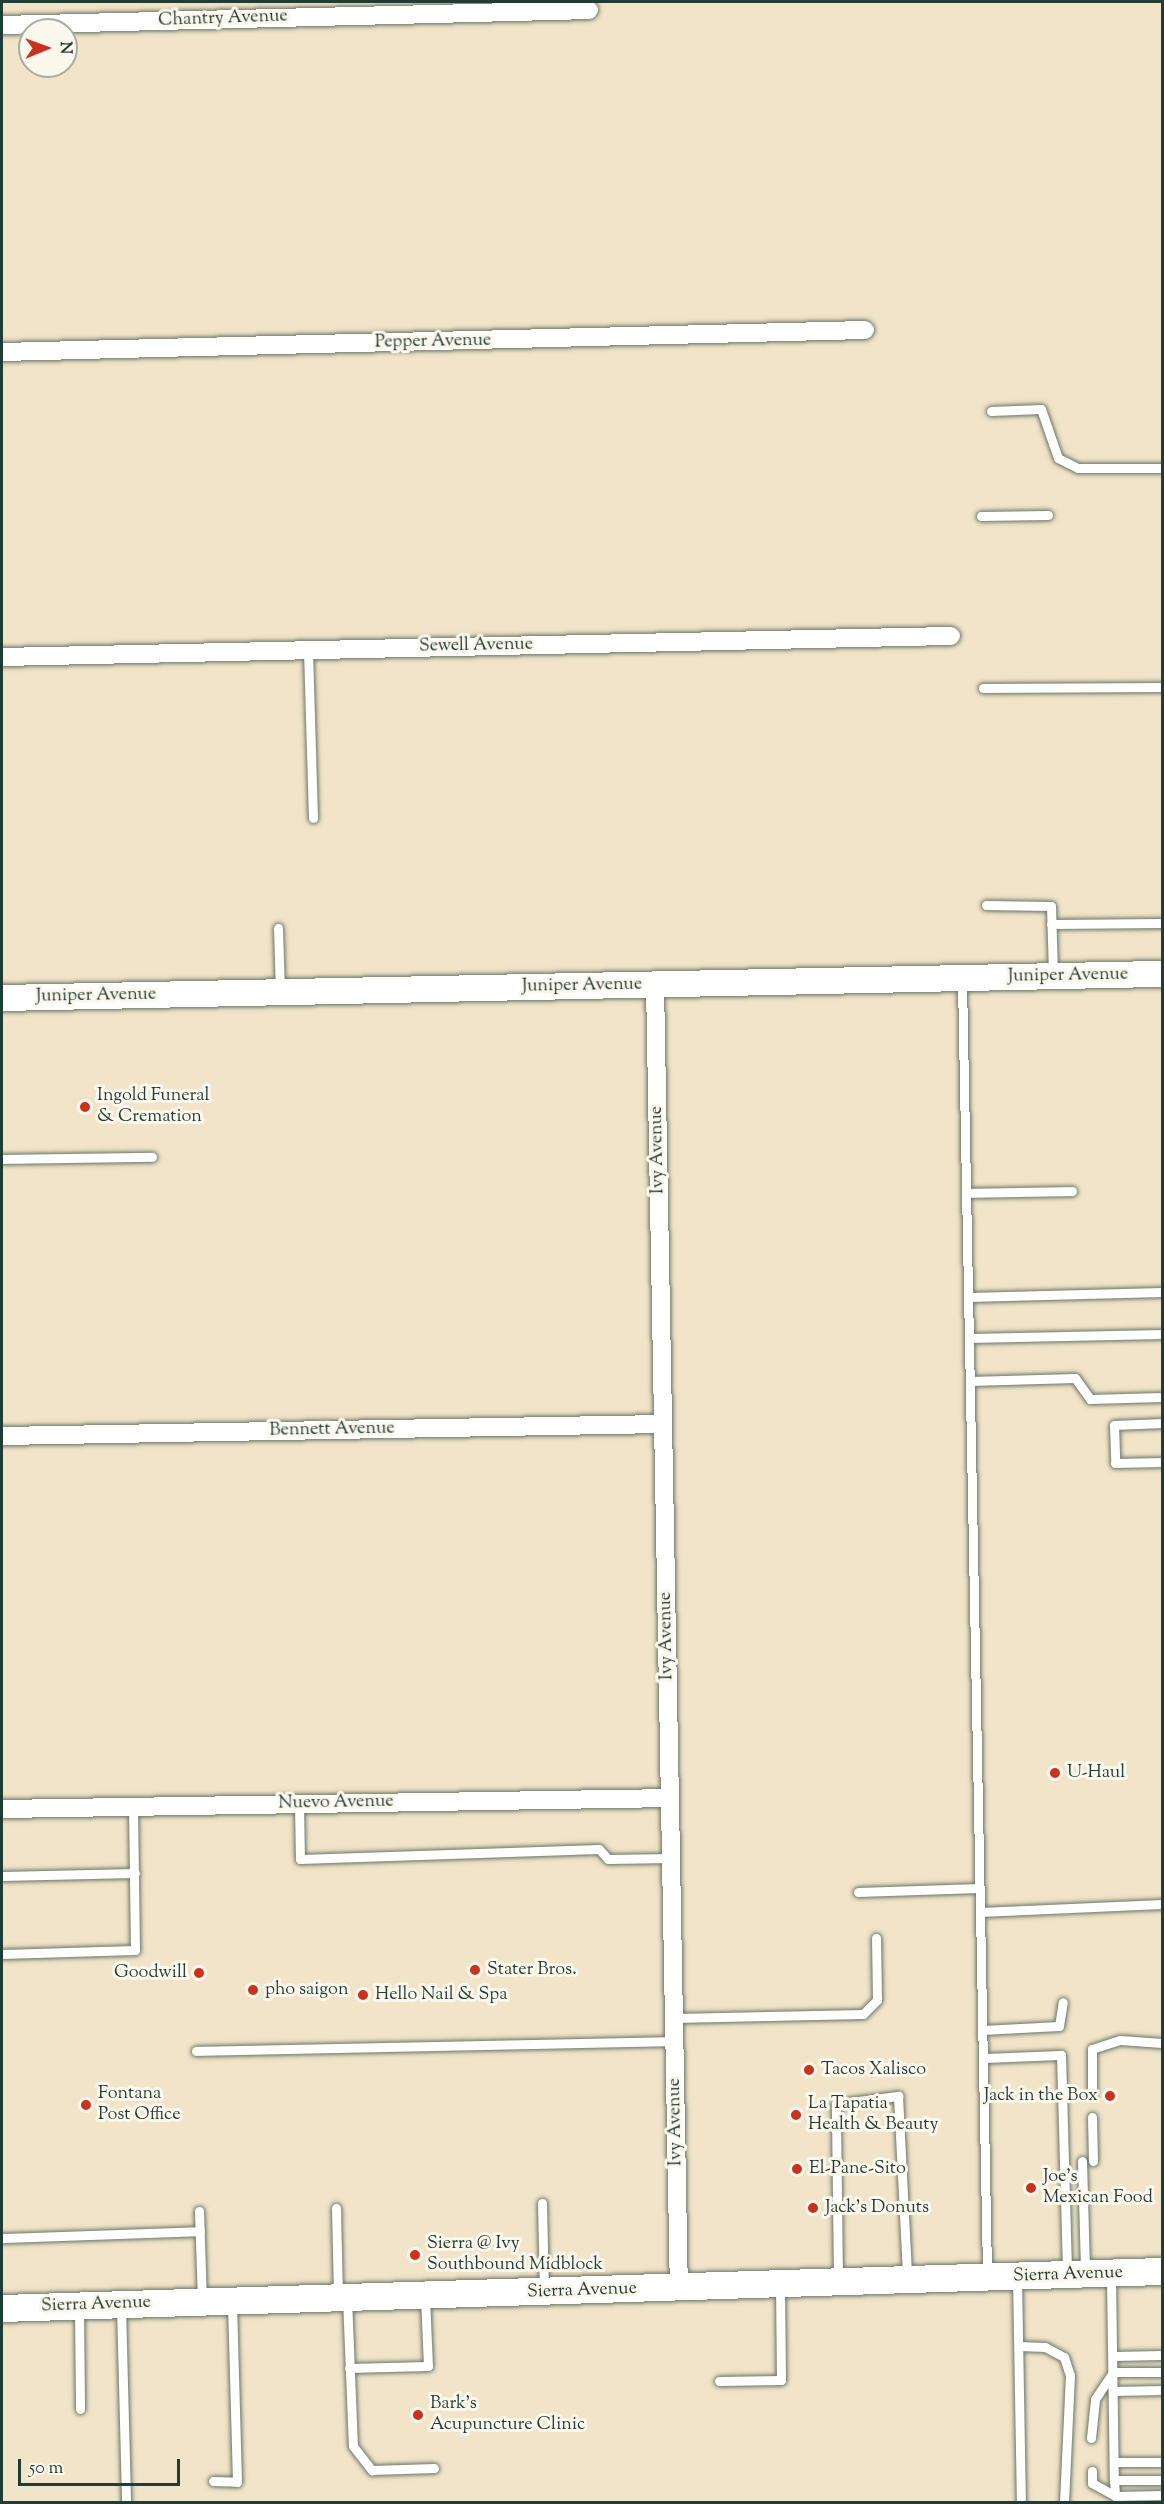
<!DOCTYPE html>
<html>
<head>
<meta charset="utf-8">
<style>
  body { margin:0 }
  #map { position:relative; width:1164px; height:2504px; overflow:hidden; background:#f1e4c8; font-family:"Sorts Mill Goudy",serif }
  div>[style] { position:absolute }
  .roads { filter:drop-shadow(0 0 2px #687768) drop-shadow(0 0 2px #687768) }
  .lane>* { height:9px; margin:-4.5px; padding:0 4.5px; transform-origin:4.5px; border-radius:4.5px; background:#fff }
  .street>* { height:18px; margin:-9px; padding:0 9px; transform-origin:9px; border-radius:9px; background:#fff }
  .secondary>* { height:26px; margin:-13px; padding:0 13px; transform-origin:13px; border-radius:13px; background:#fff }
  .primary>* { height:27px; margin:-13.5px; padding:0 13.5px; transform-origin:13.5px; border-radius:13.5px; background:#fff }
  .dots>* { width:16px; height:16px; translate:-50% -50%; box-sizing:border-box; border:3px solid #fbf7ec; border-radius:50% }
  span { translate:-50% -50%; white-space:nowrap; text-align:center; line-height:1.15; -webkit-text-stroke:6px #fbf7ec; paint-order:stroke }
  .street-label { font-size:18px; color:#1f3d34 }
  .poi-label { font-size:18px; color:#1f3d34 }
  .left { translate:0 -50%; text-align:left }
  .right { translate:-100% -50%; text-align:right }
  .frame { position:absolute; inset:0; border:3px solid #1f3d34; pointer-events:none }
  .north { position:absolute; left:18px; top:18px; width:60px; height:60px; box-sizing:border-box; background:#fbf7ec; border:2px solid #a3ada2; border-radius:50%; rotate:89deg; font-size:16px; font-weight:700; line-height:24px; text-align:center; color:#1f3d34 }
  .north::after { content:''; display:block; margin:auto; width:21px; height:27px; background:#c8321e; clip-path:polygon(50% 0,100% 100%,50% 72%,0 100%) }
  .scale { position:absolute; left:18px; top:2459px; width:162px; height:27px; box-sizing:border-box; border:3px solid #1f3d34; border-top:0; padding-left:8px; font-size:18px; line-height:21px; white-space:nowrap; color:#1f3d34; -webkit-text-stroke:4px #fbf7ec; paint-order:stroke }
</style>
</head>
<body>
<div id="map">
  <div class="roads">
    <div class="lane">
      <div style="left:991px;top:411px;width:50px;rotate:-2.3deg"></div>
      <div style="left:1041px;top:409px;width:52px;rotate:70.9deg"></div>
      <div style="left:1058px;top:458px;width:22px;rotate:27deg"></div>
      <div style="left:1078px;top:468px;width:84px"></div>
      <div style="left:981px;top:516px;width:67px;rotate:-0.9deg"></div>
      <div style="left:308px;top:650px;width:168px;rotate:88.3deg"></div>
      <div style="left:983px;top:688px;width:179px;rotate:-0.3deg"></div>
      <div style="left:986px;top:905px;width:65px;rotate:0.9deg"></div>
      <div style="left:1051px;top:906px;width:68px;rotate:88.3deg"></div>
      <div style="left:1051px;top:924px;width:111px;rotate:-0.5deg"></div>
      <div style="left:278px;top:928px;width:62px;rotate:88.2deg"></div>
      <div style="left:962px;top:981px;width:1294px;rotate:88.89deg"></div>
      <div style="left:2px;top:1159px;width:150px;rotate:-0.8deg"></div>
      <div style="left:966px;top:1193px;width:106px;rotate:-1.1deg"></div>
      <div style="left:968px;top:1297px;width:194px;rotate:-1.5deg"></div>
      <div style="left:969px;top:1338px;width:193px;rotate:-1.2deg"></div>
      <div style="left:970px;top:1381px;width:105px;rotate:-1.6deg"></div>
      <div style="left:1075px;top:1378px;width:26px;rotate:54deg"></div>
      <div style="left:1090px;top:1399px;width:72px;rotate:-1.6deg"></div>
      <div style="left:1162px;top:1423px;width:48px;rotate:177.6deg"></div>
      <div style="left:1114px;top:1425px;width:38px;rotate:88deg"></div>
      <div style="left:1115px;top:1463px;width:47px;rotate:-1.2deg"></div>
      <div style="left:299px;top:1804px;width:55px;rotate:89deg"></div>
      <div style="left:300px;top:1859px;width:299px;rotate:-1.9deg"></div>
      <div style="left:599px;top:1849px;width:13px;rotate:48deg"></div>
      <div style="left:608px;top:1859px;width:63px;rotate:-0.9deg"></div>
      <div style="left:2px;top:1876px;width:133px;rotate:-1.3deg"></div>
      <div style="left:858px;top:1892px;width:121px;rotate:-1.9deg"></div>
      <div style="left:980px;top:1912px;width:182px;rotate:-2.5deg"></div>
      <div style="left:2px;top:1954px;width:133px;rotate:-1.7deg"></div>
      <div style="left:135px;top:1950px;width:143px;rotate:-90.8deg"></div>
      <div style="left:674px;top:2018px;width:189px;rotate:-1.2deg"></div>
      <div style="left:863px;top:2014px;width:20px;rotate:-45deg"></div>
      <div style="left:877px;top:2000px;width:62px;rotate:-90.9deg"></div>
      <div style="left:982px;top:2030px;width:77px;rotate:-3deg"></div>
      <div style="left:1059px;top:2026px;width:24px;rotate:-81deg"></div>
      <div style="left:196px;top:2051px;width:478px;rotate:-1.2deg"></div>
      <div style="left:983px;top:2058px;width:78px;rotate:-2.2deg"></div>
      <div style="left:1061px;top:2055px;width:215px;rotate:88.4deg"></div>
      <div style="left:1092px;top:2094px;width:45px;rotate:-90deg"></div>
      <div style="left:1092px;top:2049px;width:29px;rotate:-18deg"></div>
      <div style="left:1120px;top:2040px;width:42px;rotate:4.1deg"></div>
      <div style="left:1092px;top:2117px;width:44px;rotate:88.7deg"></div>
      <div style="left:1082px;top:2161px;width:109px;rotate:88.4deg"></div>
      <div style="left:542px;top:2203px;width:85px;rotate:88.7deg"></div>
      <div style="left:336px;top:2208px;width:88px;rotate:88.7deg"></div>
      <div style="left:199px;top:2211px;width:89px;rotate:88.1deg"></div>
      <div style="left:2px;top:2238px;width:198px;rotate:-2deg"></div>
      <div style="left:1111px;top:2277px;width:203px;rotate:89.2deg"></div>
      <div style="left:1114px;top:2480px;width:48px"></div>
      <div style="left:1017px;top:2278px;width:224px;rotate:89deg"></div>
      <div style="left:838px;top:2279px;width:175px;rotate:-90.7deg"></div>
      <div style="left:836px;top:2104px;width:63px;rotate:-7.4deg"></div>
      <div style="left:898px;top:2096px;width:180px;rotate:87.1deg"></div>
      <div style="left:347px;top:2298px;width:148px;rotate:87.7deg"></div>
      <div style="left:353px;top:2446px;width:31px;rotate:52deg"></div>
      <div style="left:372px;top:2470px;width:62px;rotate:-1.8deg"></div>
      <div style="left:121px;top:2307px;width:195px;rotate:88.5deg"></div>
      <div style="left:79px;top:2308px;width:101px;rotate:89.4deg"></div>
      <div style="left:1019px;top:2346px;width:26px;rotate:2deg"></div>
      <div style="left:1045px;top:2347px;width:21px;rotate:28deg"></div>
      <div style="left:1064px;top:2357px;width:19px;rotate:72deg"></div>
      <div style="left:1070px;top:2375px;width:127px;rotate:92.7deg"></div>
      <div style="left:1113px;top:2356px;width:49px;rotate:-1.2deg"></div>
      <div style="left:349px;top:2368px;width:79px;rotate:-1.5deg"></div>
      <div style="left:428px;top:2366px;width:69px;rotate:-92.5deg"></div>
      <div style="left:719px;top:2381px;width:62px;rotate:-0.9deg"></div>
      <div style="left:781px;top:2380px;width:95px;rotate:-90.6deg"></div>
      <div style="left:1113px;top:2391px;width:49px;rotate:-1.2deg"></div>
      <div style="left:1091px;top:2438px;width:39px;rotate:-84deg"></div>
      <div style="left:1095px;top:2399px;width:32px;rotate:-56deg"></div>
      <div style="left:1113px;top:2372px;width:49px"></div>
      <div style="left:1114px;top:2462px;width:48px"></div>
      <div style="left:1092px;top:2471px;width:12px;rotate:90deg"></div>
      <div style="left:1092px;top:2483px;width:26px;rotate:29deg"></div>
      <div style="left:1114px;top:2480px;width:16px;rotate:86deg"></div>
      <div style="left:1115px;top:2496px;width:47px;rotate:-1.2deg"></div>
      <div style="left:213px;top:2481px;width:24px;rotate:2deg"></div>
      <div style="left:237px;top:2482px;width:178px;rotate:-91.6deg"></div>
    </div>
    <div class="street">
      <div style="left:2px;top:25px;width:587px;rotate:-1.46deg"></div>
      <div style="left:2px;top:352px;width:863px;rotate:-1.46deg"></div>
      <div style="left:2px;top:657px;width:949px;rotate:-1.27deg"></div>
      <div style="left:655px;top:984px;width:1304px;rotate:88.95deg"></div>
      <div style="left:2px;top:1436px;width:661px;rotate:-1.04deg"></div>
      <div style="left:2px;top:1809px;width:668px;rotate:-0.94deg"></div>
    </div>
    <div class="secondary">
      <div style="left:2px;top:998px;width:1160px;rotate:-1.19deg"></div>
    </div>
    <div class="primary">
      <div style="left:2px;top:2308px;width:1161px;rotate:-1.83deg"></div>
    </div>
  </div>
  <div class="dots">
    <div style="left:85px;top:1107px;background:#c8321e"></div>
    <div style="left:1055px;top:1773px;background:#c8321e"></div>
    <div style="left:475px;top:1970px;background:#c8321e"></div>
    <div style="left:199px;top:1973px;background:#c8321e"></div>
    <div style="left:253px;top:1990px;background:#c8321e"></div>
    <div style="left:363px;top:1995px;background:#c8321e"></div>
    <div style="left:809px;top:2070px;background:#c8321e"></div>
    <div style="left:1110px;top:2096px;background:#c8321e"></div>
    <div style="left:86px;top:2105px;background:#c8321e"></div>
    <div style="left:796px;top:2115px;background:#c8321e"></div>
    <div style="left:797px;top:2169px;background:#c8321e"></div>
    <div style="left:1031px;top:2188px;background:#c8321e"></div>
    <div style="left:813px;top:2208px;background:#c8321e"></div>
    <div style="left:415px;top:2255px;background:#c8321e"></div>
    <div style="left:418px;top:2415px;background:#c8321e"></div>
  </div>
  <div class="street-label">
    <span style="left:223px;top:19px;rotate:-2deg">Chantry Avenue</span>
    <span style="left:433px;top:342px;rotate:-1deg">Pepper Avenue</span>
    <span style="left:476px;top:646px;rotate:-1deg">Sewell Avenue</span>
    <span style="left:1068px;top:976px;rotate:-1deg">Juniper Avenue</span>
    <span style="left:582px;top:986px;rotate:-1deg">Juniper Avenue</span>
    <span style="left:96px;top:996px;rotate:-1deg">Juniper Avenue</span>
    <span style="left:658px;top:1150px;rotate:-91deg">Ivy Avenue</span>
    <span style="left:332px;top:1430px;rotate:-1deg">Bennett Avenue</span>
    <span style="left:667px;top:1636px;rotate:-91deg">Ivy Avenue</span>
    <span style="left:336px;top:1803px;rotate:-1deg">Nuevo Avenue</span>
    <span style="left:676px;top:2122px;rotate:-91deg">Ivy Avenue</span>
    <span style="left:1068px;top:2275px;rotate:-2deg">Sierra Avenue</span>
    <span style="left:582px;top:2291px;rotate:-2deg">Sierra Avenue</span>
    <span style="left:96px;top:2305px;rotate:-2deg">Sierra Avenue</span>
  </div>
  <div class="poi-label">
    <span class="left" style="left:97px;top:1107px">Ingold Funeral<br>&amp; Cremation</span>
    <span class="left" style="left:1067px;top:1773px">U-Haul</span>
    <span class="left" style="left:487px;top:1970px">Stater Bros.</span>
    <span class="right" style="left:187px;top:1973px">Goodwill</span>
    <span class="left" style="left:265px;top:1990px">pho saigon</span>
    <span class="left" style="left:375px;top:1995px">Hello Nail &amp; Spa</span>
    <span class="left" style="left:821px;top:2070px">Tacos Xalisco</span>
    <span class="left" style="left:98px;top:2105px">Fontana<br>Post Office</span>
    <span class="right" style="left:1098px;top:2096px">Jack in the Box</span>
    <span class="left" style="left:808px;top:2115px">La Tapatia<br>Health &amp; Beauty</span>
    <span class="left" style="left:809px;top:2169px">El-Pane-Sito</span>
    <span class="left" style="left:1043px;top:2188px">Joe's<br>Mexican Food</span>
    <span class="left" style="left:825px;top:2208px">Jack's Donuts</span>
    <span class="left" style="left:427px;top:2255px">Sierra @ Ivy<br>Southbound Midblock</span>
    <span class="left" style="left:430px;top:2415px">Bark's<br>Acupuncture Clinic</span>
  </div>
  <div class="frame"></div>
  <div class="north">N</div>
  <div class="scale">50 m</div>
</div>
</body>
</html>
